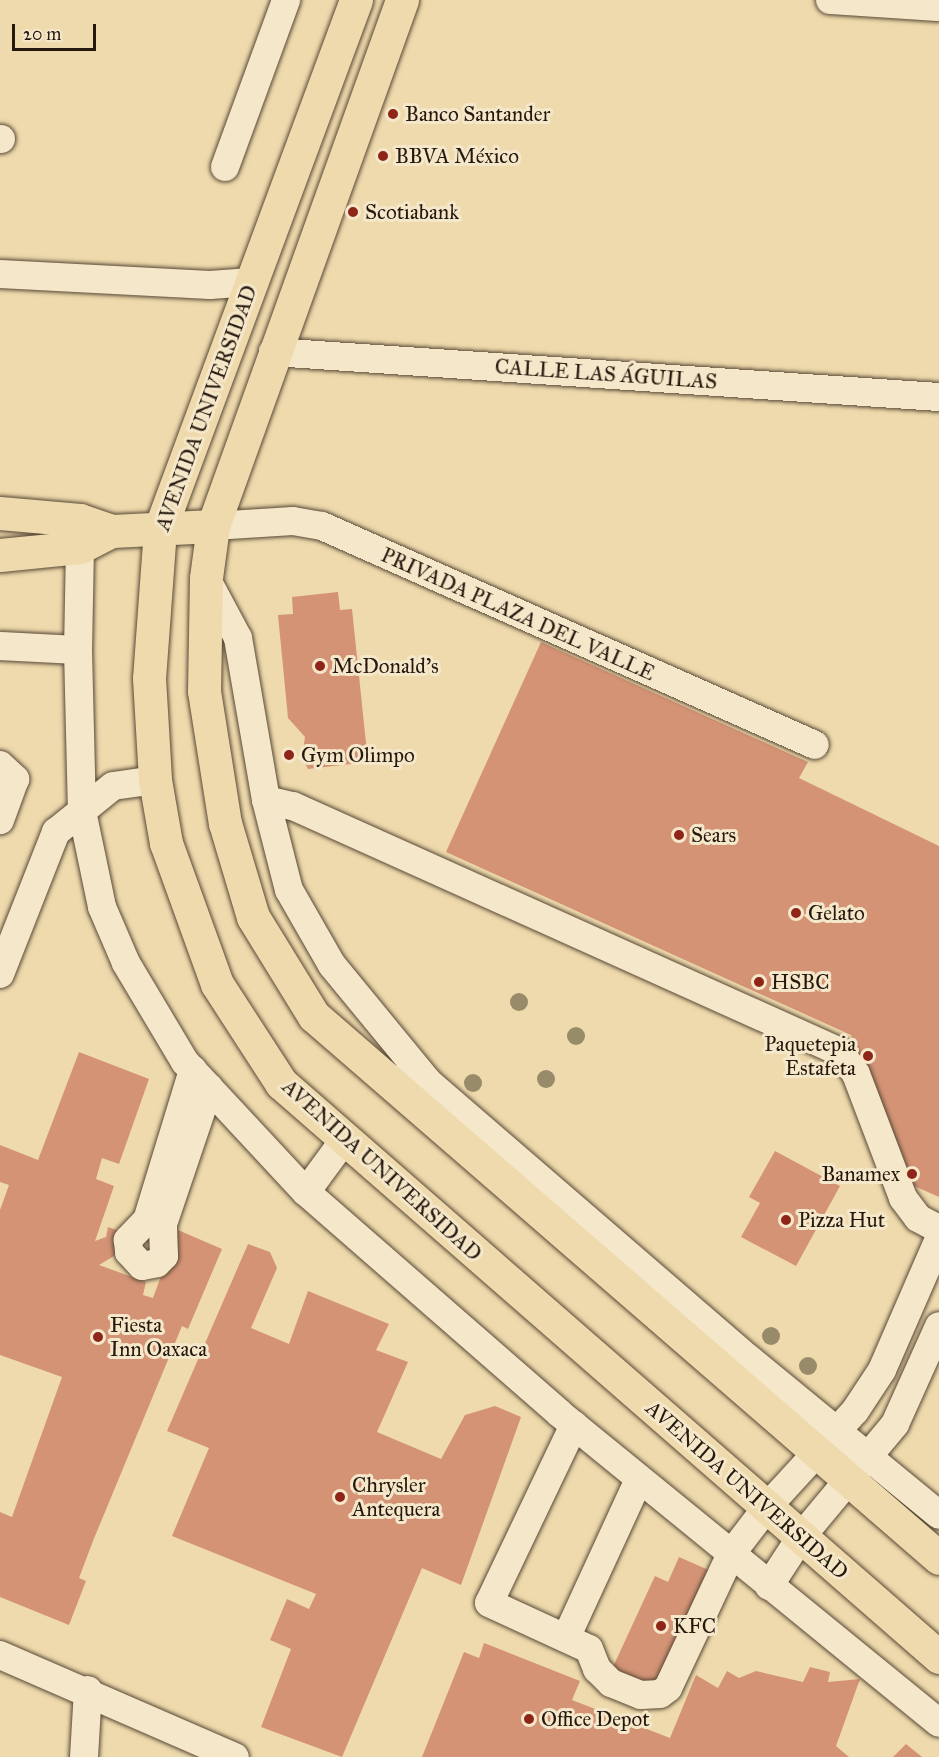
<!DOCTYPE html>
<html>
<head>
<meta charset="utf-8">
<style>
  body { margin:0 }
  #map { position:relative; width:939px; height:1757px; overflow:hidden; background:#efdaad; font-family:"IM FELL Great Primer",serif }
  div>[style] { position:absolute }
  .building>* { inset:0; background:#d49375 }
  .roads { filter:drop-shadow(0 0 2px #584936) drop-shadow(0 0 2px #584936) }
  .minor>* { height:28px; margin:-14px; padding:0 14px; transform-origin:14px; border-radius:14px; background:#f5e7ca }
  .major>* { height:33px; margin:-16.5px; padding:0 16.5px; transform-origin:16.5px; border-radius:16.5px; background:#efdaad }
  .trees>* { width:18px; height:18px; margin:-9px; border-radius:50%; background:#988b6a }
  .dots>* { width:16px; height:16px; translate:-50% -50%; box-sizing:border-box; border:3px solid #f5e7ca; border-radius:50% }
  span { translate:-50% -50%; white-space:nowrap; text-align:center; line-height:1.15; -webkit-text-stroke:6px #f5e7ca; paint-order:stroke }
  .poi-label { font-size:21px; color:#25190e }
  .left { translate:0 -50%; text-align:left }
  .right { translate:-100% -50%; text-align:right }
  .street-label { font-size:21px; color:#25190e }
  .scale { position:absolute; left:12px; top:24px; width:84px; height:27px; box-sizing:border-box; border:3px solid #25190e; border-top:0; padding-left:8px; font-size:18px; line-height:21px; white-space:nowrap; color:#25190e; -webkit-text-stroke:4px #f5e7ca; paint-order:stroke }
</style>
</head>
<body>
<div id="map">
  <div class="building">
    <div style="clip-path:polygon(338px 592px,340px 610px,352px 609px,368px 762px,308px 769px,302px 757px,305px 737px,288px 718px,278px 615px,293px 614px,292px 597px)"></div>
    <div style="clip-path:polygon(541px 642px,808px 762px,799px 778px,939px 846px,939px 1197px,912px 1185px,851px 1035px,446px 852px)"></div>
    <div style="clip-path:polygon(79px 1052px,149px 1079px,119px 1164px,102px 1158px,96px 1179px,114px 1186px,95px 1241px,106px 1237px,108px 1227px,125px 1233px,119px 1253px,99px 1265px,146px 1282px,143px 1295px,153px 1298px,178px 1230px,222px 1249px,188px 1329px,182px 1326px,93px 1541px,79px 1578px,86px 1581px,69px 1625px,0 1597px,0 1512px,12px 1517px,62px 1377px,0 1355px,0 1210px,9px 1185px,0 1182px,0 1145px,38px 1160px)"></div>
    <div style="clip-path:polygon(775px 1151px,840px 1186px,796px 1266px,741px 1237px,760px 1203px,749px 1197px)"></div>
    <div style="clip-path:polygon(248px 1244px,270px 1252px,277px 1268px,251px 1328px,289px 1344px,308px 1291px,389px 1324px,376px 1350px,408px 1362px,377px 1432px,441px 1459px,465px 1415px,495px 1406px,521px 1417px,461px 1585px,422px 1568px,342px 1757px,261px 1727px,291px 1649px,270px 1640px,287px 1599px,309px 1609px,316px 1594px,172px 1536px,209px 1448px,167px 1431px)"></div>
    <div style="clip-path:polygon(679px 1557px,713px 1572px,660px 1690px,612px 1669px,655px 1576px,668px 1582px)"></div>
    <div style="clip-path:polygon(484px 1643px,580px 1681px,572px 1700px,670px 1738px,696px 1675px,718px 1688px,727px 1671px,739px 1678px,756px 1671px,803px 1682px,810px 1667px,830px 1672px,828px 1682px,860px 1679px,836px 1746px,849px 1757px,422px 1757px,464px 1652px,479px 1658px)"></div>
    <div style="clip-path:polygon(906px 1744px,922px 1757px,893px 1757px)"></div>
  </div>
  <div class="roads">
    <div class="minor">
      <div style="left:830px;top:0;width:109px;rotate:3.7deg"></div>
      <div style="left:0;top:139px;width:1px"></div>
      <div style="left:225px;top:167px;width:178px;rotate:-69.9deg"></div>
      <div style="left:0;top:274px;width:210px;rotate:3deg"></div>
      <div style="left:210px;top:285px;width:41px;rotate:-4.2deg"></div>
      <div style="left:273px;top:352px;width:668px;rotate:3.87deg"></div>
      <div style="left:213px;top:526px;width:80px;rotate:-3.6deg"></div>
      <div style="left:293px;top:521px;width:29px;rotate:10deg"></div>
      <div style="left:322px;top:526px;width:539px;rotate:23.95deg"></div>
      <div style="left:80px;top:547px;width:103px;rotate:91.1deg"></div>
      <div style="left:78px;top:650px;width:161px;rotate:88.6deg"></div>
      <div style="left:82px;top:811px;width:98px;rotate:78.2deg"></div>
      <div style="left:102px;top:907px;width:61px;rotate:66.8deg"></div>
      <div style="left:126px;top:963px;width:115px;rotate:59.2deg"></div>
      <div style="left:185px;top:1062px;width:178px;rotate:47.1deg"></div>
      <div style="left:306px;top:1192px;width:336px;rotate:41.1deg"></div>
      <div style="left:559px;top:1413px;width:490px;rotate:39.2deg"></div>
      <div style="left:206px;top:578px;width:68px;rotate:61.9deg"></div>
      <div style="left:238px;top:638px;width:164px;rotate:80.2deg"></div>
      <div style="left:266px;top:800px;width:28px;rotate:13deg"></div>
      <div style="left:293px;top:806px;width:600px;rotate:24.21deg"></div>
      <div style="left:840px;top:1052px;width:27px;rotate:54deg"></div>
      <div style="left:856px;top:1074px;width:133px;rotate:69.2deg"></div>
      <div style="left:903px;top:1198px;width:25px;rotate:53deg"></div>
      <div style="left:918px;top:1218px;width:24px;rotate:28deg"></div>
      <div style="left:0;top:646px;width:78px;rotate:2.9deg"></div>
      <div style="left:0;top:765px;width:21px;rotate:43deg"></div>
      <div style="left:15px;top:779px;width:44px;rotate:110.1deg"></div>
      <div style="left:266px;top:800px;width:93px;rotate:75.7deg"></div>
      <div style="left:289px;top:890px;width:86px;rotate:60.2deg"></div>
      <div style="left:332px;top:965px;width:151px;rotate:50.6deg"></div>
      <div style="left:0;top:974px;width:153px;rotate:-68.5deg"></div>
      <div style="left:56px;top:832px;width:73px;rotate:-38.9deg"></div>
      <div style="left:113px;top:786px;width:42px;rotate:-8.1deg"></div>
      <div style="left:193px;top:1070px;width:157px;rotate:107deg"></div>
      <div style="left:147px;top:1220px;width:28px;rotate:134deg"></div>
      <div style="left:128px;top:1240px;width:12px;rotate:85deg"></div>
      <div style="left:129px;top:1252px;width:19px;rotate:47deg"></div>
      <div style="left:142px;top:1266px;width:15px;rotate:-11deg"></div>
      <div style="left:157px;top:1263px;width:10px;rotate:-45deg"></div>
      <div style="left:164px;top:1256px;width:32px;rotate:-92deg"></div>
      <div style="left:163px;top:1224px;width:144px;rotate:-71.3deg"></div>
      <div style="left:387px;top:1079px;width:41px;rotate:4.2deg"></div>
      <div style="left:428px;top:1082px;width:423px;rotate:40.8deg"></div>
      <div style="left:748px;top:1358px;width:247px;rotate:39.4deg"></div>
      <div style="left:306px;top:1192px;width:66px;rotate:-53.7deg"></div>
      <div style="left:574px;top:1425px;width:197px;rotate:115.5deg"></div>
      <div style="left:489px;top:1603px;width:110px;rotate:24.7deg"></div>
      <div style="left:589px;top:1649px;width:22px;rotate:68deg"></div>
      <div style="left:597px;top:1669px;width:20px;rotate:45deg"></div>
      <div style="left:611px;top:1683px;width:32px;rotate:22deg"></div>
      <div style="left:641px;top:1695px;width:19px;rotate:-3deg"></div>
      <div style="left:660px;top:1694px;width:10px;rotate:-37deg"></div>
      <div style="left:668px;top:1688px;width:148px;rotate:-64.8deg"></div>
      <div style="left:731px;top:1554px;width:59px;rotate:-52.5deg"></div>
      <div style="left:767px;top:1507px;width:130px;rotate:-47.5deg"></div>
      <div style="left:855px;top:1411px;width:49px;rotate:-56.6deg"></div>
      <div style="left:882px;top:1370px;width:143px;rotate:-66.5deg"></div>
      <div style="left:769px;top:1586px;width:59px;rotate:-56.9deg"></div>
      <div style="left:801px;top:1537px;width:147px;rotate:-50.2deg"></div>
      <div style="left:895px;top:1424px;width:107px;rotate:-65.8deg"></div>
      <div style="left:566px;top:1638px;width:175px;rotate:-65.3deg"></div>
      <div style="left:0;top:1655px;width:256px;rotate:23.5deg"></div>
      <div style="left:84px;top:1757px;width:67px;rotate:-86.6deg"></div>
    </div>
    <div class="major">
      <div style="left:356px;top:0;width:564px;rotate:110.33deg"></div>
      <div style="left:160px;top:529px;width:149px;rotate:94.2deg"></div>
      <div style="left:149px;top:678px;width:102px;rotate:86.6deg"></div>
      <div style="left:155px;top:780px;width:64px;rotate:80.1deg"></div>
      <div style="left:166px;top:843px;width:150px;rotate:70.1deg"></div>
      <div style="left:217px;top:984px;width:118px;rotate:57.1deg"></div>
      <div style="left:281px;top:1083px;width:873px;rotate:41.1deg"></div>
      <div style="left:402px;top:0;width:559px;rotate:109.76deg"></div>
      <div style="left:213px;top:526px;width:52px;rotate:97.7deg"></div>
      <div style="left:206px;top:578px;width:113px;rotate:91deg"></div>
      <div style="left:204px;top:691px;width:134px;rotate:81deg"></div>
      <div style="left:225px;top:823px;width:98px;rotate:73.4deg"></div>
      <div style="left:253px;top:917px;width:116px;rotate:58.4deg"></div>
      <div style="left:314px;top:1016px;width:827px;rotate:40.93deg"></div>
      <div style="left:0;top:513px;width:80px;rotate:5deg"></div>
      <div style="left:80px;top:520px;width:34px;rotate:19deg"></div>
      <div style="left:112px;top:531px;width:101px;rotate:-2.8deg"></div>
      <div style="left:0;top:555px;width:80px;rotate:-5.7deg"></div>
      <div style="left:80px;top:547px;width:36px;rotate:-27deg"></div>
    </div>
  </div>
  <div class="trees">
    <div style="left:519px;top:1002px"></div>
    <div style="left:576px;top:1036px"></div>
    <div style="left:546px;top:1079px"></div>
    <div style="left:473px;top:1083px"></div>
    <div style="left:771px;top:1336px"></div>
    <div style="left:808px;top:1366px"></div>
  </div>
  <div class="dots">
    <div style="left:393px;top:114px;background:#8f2418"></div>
    <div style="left:383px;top:156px;background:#8f2418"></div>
    <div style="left:353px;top:212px;background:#8f2418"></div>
    <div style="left:320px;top:666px;background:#8f2418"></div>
    <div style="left:289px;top:755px;background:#8f2418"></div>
    <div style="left:679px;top:835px;background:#8f2418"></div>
    <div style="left:796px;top:913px;background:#8f2418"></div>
    <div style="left:759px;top:982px;background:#8f2418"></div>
    <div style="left:868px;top:1056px;background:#8f2418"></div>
    <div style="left:912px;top:1174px;background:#8f2418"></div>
    <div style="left:786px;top:1220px;background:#8f2418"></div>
    <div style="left:98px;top:1337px;background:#8f2418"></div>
    <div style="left:340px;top:1497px;background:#8f2418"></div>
    <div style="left:661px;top:1626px;background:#8f2418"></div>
    <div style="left:529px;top:1719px;background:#8f2418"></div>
  </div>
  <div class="poi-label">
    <span class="left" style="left:405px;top:114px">Banco Santander</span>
    <span class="left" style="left:395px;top:156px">BBVA México</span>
    <span class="left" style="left:365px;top:212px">Scotiabank</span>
    <span class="left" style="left:332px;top:666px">McDonald's</span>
    <span class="left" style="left:301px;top:755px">Gym Olimpo</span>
    <span class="left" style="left:691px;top:835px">Sears</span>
    <span class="left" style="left:808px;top:913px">Gelato</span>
    <span class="left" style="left:771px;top:982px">HSBC</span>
    <span class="right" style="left:856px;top:1056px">Paquetepia<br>Estafeta</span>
    <span class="right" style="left:900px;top:1174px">Banamex</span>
    <span class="left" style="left:798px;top:1220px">Pizza Hut</span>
    <span class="left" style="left:110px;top:1337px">Fiesta<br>Inn Oaxaca</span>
    <span class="left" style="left:352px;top:1497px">Chrysler<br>Antequera</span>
    <span class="left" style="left:673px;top:1626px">KFC</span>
    <span class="left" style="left:541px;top:1719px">Office Depot</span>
  </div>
  <div class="street-label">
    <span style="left:606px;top:374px;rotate:4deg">CALLE LAS ÁGUILAS</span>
    <span style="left:206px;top:408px;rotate:-70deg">AVENIDA UNIVERSIDAD</span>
    <span style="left:518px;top:614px;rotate:24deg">PRIVADA PLAZA DEL VALLE</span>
    <span style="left:382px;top:1170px;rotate:42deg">AVENIDA UNIVERSIDAD</span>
    <span style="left:747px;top:1490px;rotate:41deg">AVENIDA UNIVERSIDAD</span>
  </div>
  <div class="scale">20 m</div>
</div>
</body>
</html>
